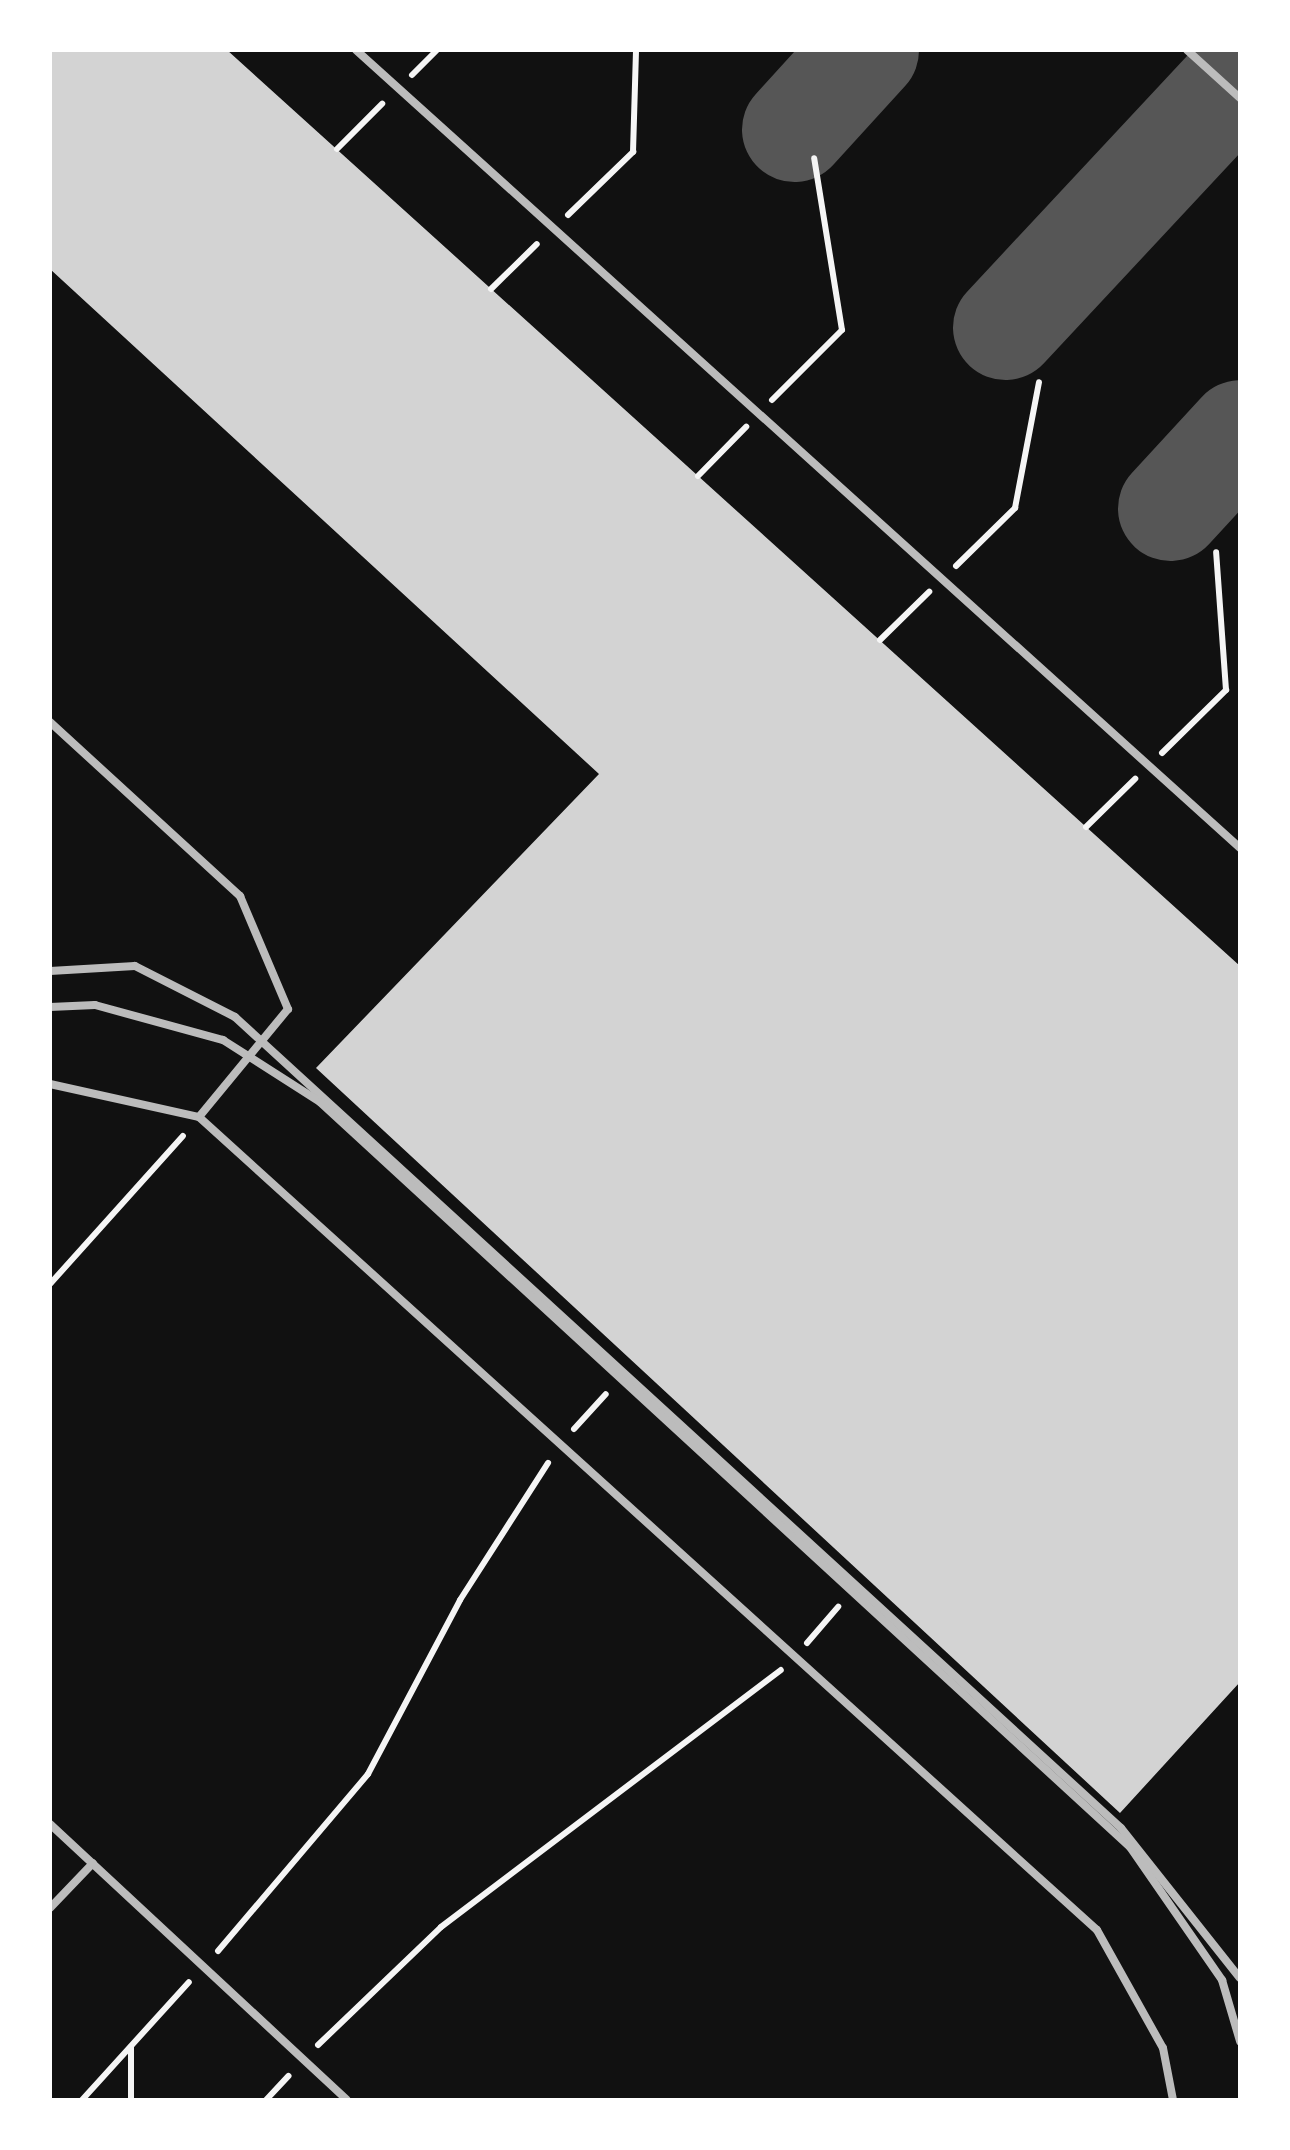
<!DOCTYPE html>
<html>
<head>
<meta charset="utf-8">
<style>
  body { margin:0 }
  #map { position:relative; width:1290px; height:2150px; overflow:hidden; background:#111; font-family:"Archivo Narrow",sans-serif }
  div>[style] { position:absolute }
  .taxiway>* { height:105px; margin:-52.5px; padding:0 52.5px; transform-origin:52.5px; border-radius:52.5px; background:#565656 }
  .building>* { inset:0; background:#d3d3d3 }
  .path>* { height:6px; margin:-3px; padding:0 3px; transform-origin:3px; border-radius:3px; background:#f5f5f5 }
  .service>* { height:8px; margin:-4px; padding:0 4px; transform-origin:4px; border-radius:4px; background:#bcbcbc }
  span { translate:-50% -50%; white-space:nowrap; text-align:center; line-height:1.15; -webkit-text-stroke:10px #fff; paint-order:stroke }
  .frame { position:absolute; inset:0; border:52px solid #fff; pointer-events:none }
</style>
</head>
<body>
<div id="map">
  <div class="taxiway">
    <div style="left:794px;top:129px;width:107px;rotate:-47.7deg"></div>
    <div style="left:1005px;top:327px;width:345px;rotate:-47deg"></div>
    <div style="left:1170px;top:508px;width:103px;rotate:-47.4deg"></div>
  </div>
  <div class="building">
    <div style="clip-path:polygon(50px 50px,227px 50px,1240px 966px,1240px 1682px,1120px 1813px,316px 1068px,599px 774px,50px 269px)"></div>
  </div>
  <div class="path">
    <div style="left:412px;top:75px;width:35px;rotate:-45deg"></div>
    <div style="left:337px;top:149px;width:64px;rotate:-45deg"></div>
    <div style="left:568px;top:215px;width:91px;rotate:-44.1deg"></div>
    <div style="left:633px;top:152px;width:102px;rotate:-88.3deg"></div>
    <div style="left:491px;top:289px;width:64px;rotate:-44.4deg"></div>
    <div style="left:772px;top:400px;width:99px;rotate:-45deg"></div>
    <div style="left:842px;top:330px;width:174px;rotate:-99.2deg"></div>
    <div style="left:698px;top:476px;width:69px;rotate:-45.6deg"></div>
    <div style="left:956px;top:566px;width:83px;rotate:-44.5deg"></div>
    <div style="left:1015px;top:508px;width:128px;rotate:-79.2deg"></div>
    <div style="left:880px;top:640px;width:69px;rotate:-44.4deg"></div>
    <div style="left:1162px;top:753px;width:90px;rotate:-44.5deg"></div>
    <div style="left:1226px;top:690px;width:138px;rotate:-94.1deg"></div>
    <div style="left:1086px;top:827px;width:69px;rotate:-44.4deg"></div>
    <div style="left:50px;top:1284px;width:199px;rotate:-48.1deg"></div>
    <div style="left:574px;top:1429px;width:47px;rotate:-47.6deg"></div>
    <div style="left:807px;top:1643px;width:48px;rotate:-49.3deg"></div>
    <div style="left:218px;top:1951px;width:232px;rotate:-49.7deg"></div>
    <div style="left:368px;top:1774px;width:197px;rotate:-62.1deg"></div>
    <div style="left:460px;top:1600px;width:163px;rotate:-57.3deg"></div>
    <div style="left:318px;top:2045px;width:170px;rotate:-43.8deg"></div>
    <div style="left:441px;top:1927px;width:426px;rotate:-37.1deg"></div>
    <div style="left:82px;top:2100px;width:159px;rotate:-47.8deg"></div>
    <div style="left:131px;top:2100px;width:53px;rotate:-90deg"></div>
    <div style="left:266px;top:2100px;width:33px;rotate:-47deg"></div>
  </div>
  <div class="service">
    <div style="left:356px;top:50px;width:1191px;rotate:42.07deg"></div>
    <div style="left:1187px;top:50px;width:72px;rotate:42.2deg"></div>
    <div style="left:50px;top:722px;width:258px;rotate:42.5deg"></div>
    <div style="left:240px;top:896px;width:123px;rotate:67deg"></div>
    <div style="left:288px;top:1009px;width:140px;rotate:129.5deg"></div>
    <div style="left:50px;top:971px;width:85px;rotate:-3.4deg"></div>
    <div style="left:135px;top:966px;width:112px;rotate:27deg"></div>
    <div style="left:235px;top:1017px;width:1201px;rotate:42.47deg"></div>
    <div style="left:1121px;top:1828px;width:191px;rotate:51.6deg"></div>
    <div style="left:50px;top:1007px;width:45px;rotate:-2.5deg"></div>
    <div style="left:95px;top:1005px;width:133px;rotate:15.3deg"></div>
    <div style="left:223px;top:1040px;width:115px;rotate:32.6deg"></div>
    <div style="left:320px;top:1102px;width:1101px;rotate:42.61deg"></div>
    <div style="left:1130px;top:1847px;width:162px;rotate:55.3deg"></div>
    <div style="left:1222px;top:1980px;width:64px;rotate:73.6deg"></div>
    <div style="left:50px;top:1084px;width:153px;rotate:12.5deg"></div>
    <div style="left:199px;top:1117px;width:1211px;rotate:42.16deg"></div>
    <div style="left:1097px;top:1930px;width:135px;rotate:60.8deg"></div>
    <div style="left:1163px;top:2048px;width:53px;rotate:79.1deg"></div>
    <div style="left:50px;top:1824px;width:405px;rotate:42.9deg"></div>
    <div style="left:50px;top:1908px;width:62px;rotate:-46.3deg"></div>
  </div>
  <div class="frame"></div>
</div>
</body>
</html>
